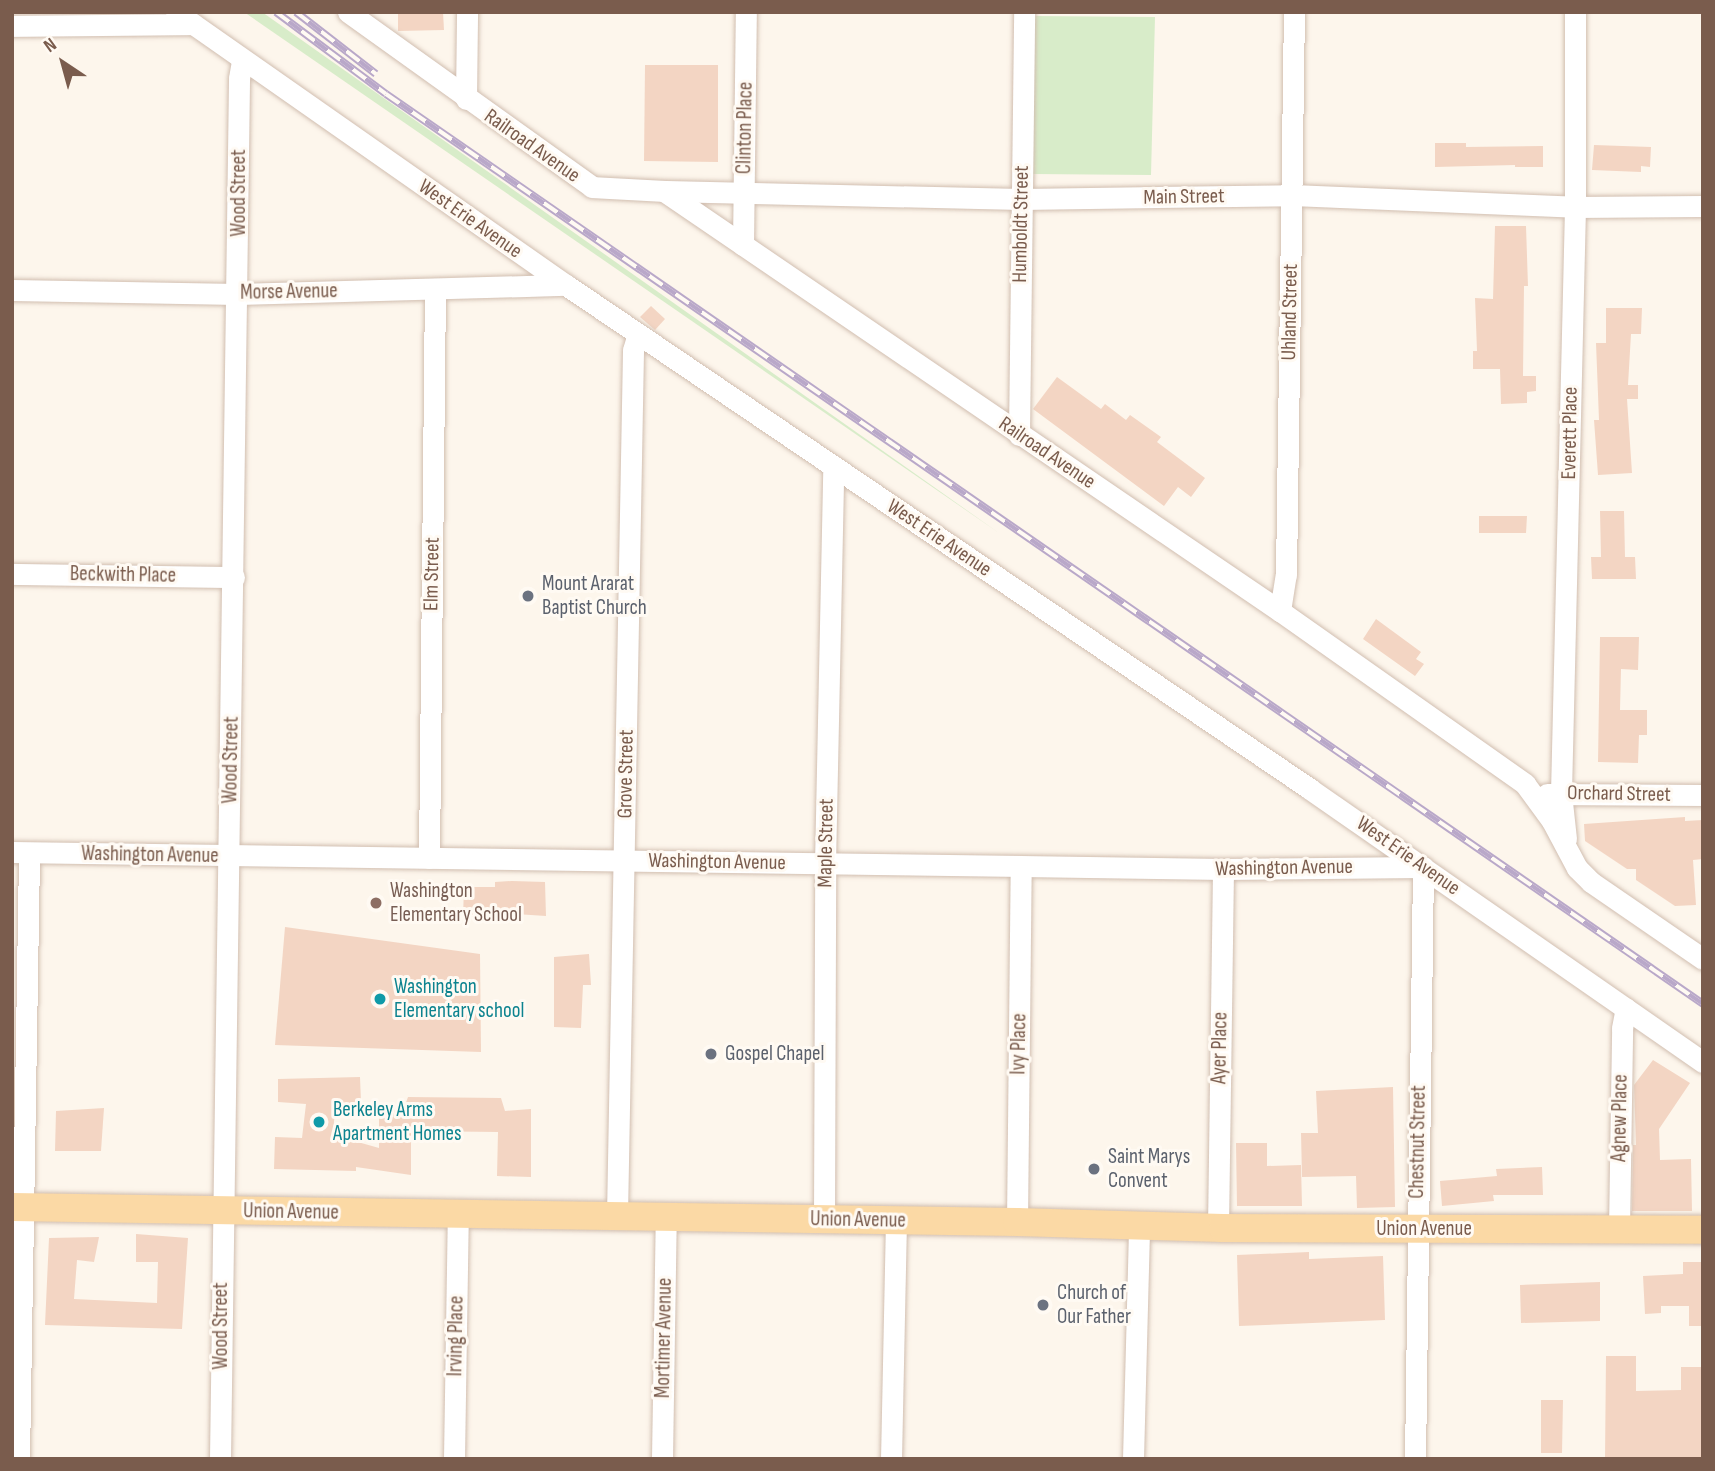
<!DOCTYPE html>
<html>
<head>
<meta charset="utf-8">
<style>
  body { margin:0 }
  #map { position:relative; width:1715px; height:1471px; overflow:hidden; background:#fdf6ec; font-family:"Sofia Sans Condensed",sans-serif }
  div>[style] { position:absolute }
  .green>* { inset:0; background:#d8ecc9 }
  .building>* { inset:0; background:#f3d5c3 }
  .roads { filter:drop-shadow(0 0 2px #d1beb0) drop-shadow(0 0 2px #d1beb0) }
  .minor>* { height:21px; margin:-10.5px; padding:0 10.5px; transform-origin:10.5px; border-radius:10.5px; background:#fff }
  .major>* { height:28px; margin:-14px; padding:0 14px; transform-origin:14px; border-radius:14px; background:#fbd9a5 }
  .rail>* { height:8px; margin-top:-4px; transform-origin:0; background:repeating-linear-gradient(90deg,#fffaf3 0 16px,#b9a8c9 0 32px); box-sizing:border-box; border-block:2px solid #b9a8c9 }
  .dots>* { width:19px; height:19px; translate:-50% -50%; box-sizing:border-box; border:4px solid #fffaf3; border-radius:50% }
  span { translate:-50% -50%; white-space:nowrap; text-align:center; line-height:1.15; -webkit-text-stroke:6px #fffaf3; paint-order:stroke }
  .street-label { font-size:21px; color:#7a5c4d }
  .worship-label { font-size:21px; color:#5b616d }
  .left { translate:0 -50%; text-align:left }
  .education-label { font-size:21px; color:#785e54 }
  .culture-label { font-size:21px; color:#0d838f }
  .frame { position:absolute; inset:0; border:14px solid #7a5c4d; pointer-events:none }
  .north { position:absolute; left:28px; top:28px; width:70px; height:70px; -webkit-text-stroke:5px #fffaf3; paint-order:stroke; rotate:324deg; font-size:19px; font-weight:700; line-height:28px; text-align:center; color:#7a5c4d }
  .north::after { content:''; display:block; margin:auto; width:24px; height:32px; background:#7a5c4d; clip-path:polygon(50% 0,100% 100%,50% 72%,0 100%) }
</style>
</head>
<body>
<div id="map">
  <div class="green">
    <div style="clip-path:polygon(244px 12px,262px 12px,999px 533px)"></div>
    <div style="clip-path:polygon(1035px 16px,1155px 17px,1151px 175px,1032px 174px)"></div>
  </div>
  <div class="building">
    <div style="clip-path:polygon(398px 12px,443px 12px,444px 30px,398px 31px)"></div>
    <div style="clip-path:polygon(645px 65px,718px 65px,718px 162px,644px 161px)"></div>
    <div style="clip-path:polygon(1435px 143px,1466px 143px,1466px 147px,1543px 146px,1543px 167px,1515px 167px,1515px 165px,1435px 167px)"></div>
    <div style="clip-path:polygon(1594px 145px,1651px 147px,1650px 167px,1641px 166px,1641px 172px,1592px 170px)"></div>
    <div style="clip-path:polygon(1495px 226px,1526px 226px,1528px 286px,1524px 286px,1523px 376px,1536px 376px,1536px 391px,1527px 392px,1527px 403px,1501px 404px,1500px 369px,1473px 369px,1473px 351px,1477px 351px,1475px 298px,1493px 299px)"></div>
    <div style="clip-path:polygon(651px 306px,665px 319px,655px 330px,640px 317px)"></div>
    <div style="clip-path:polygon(1606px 308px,1642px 308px,1641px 334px,1631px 334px,1628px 385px,1638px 385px,1638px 399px,1627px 399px,1632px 473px,1598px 475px,1594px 420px,1599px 420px,1596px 343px,1606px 343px)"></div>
    <div style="clip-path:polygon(1057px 377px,1101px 409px,1105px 404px,1126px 420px,1130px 415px,1161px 437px,1157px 442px,1205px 478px,1191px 497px,1178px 487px,1164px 506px,1033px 409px)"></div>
    <div style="clip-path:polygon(1600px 511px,1624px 511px,1625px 557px,1635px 557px,1636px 579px,1592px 579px,1591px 557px,1601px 557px)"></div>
    <div style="clip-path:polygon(1479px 516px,1527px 516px,1526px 533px,1479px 533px)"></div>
    <div style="clip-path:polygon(1376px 619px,1421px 652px,1416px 659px,1424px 664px,1415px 676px,1363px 639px)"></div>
    <div style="clip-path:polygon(1600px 637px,1639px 637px,1638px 670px,1621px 669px,1620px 710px,1647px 710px,1647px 735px,1639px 735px,1638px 763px,1598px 762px)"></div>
    <div style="clip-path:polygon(1685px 817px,1685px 821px,1703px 820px,1703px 859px,1693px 860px,1696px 905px,1675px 906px,1636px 880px,1636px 869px,1627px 869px,1585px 841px,1584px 824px)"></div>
    <div style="clip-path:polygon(512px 881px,545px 882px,546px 916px,483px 912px,484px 916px,463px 917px,464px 887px,495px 887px,495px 882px)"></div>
    <div style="clip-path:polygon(285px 927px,480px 954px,481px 1052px,275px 1045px)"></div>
    <div style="clip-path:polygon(589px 954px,591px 985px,583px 985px,581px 1028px,554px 1027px,554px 957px)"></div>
    <div style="clip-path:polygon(1653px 1060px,1690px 1083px,1659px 1129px,1660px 1160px,1691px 1159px,1692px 1211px,1632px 1211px,1633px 1145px,1636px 1145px,1634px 1085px)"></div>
    <div style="clip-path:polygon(360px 1077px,361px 1102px,335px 1109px,333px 1135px,379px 1148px,379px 1109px,404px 1108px,408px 1097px,501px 1098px,505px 1111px,531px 1109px,531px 1177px,497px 1176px,498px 1132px,411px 1131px,411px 1175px,356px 1167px,356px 1171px,274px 1169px,275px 1137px,302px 1138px,306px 1104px,278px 1102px,278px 1079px)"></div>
    <div style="clip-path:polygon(1393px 1087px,1395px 1207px,1357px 1208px,1356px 1176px,1302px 1177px,1301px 1133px,1318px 1133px,1316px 1091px)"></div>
    <div style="clip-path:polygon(104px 1108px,101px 1151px,55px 1151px,56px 1111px)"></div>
    <div style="clip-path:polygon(1236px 1143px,1267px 1143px,1267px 1166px,1301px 1165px,1302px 1206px,1237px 1206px)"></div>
    <div style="clip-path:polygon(1542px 1167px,1543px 1195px,1493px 1195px,1494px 1201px,1442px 1206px,1440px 1181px,1497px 1176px,1496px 1169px)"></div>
    <div style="clip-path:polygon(136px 1234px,188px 1238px,182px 1329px,45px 1325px,49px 1238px,99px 1237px,94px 1262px,77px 1260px,74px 1299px,157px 1303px,158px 1262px,136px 1262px)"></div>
    <div style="clip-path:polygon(1309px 1252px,1309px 1259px,1383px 1256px,1385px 1320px,1239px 1326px,1237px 1255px)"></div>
    <div style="clip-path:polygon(1683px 1262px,1703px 1262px,1702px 1326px,1689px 1326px,1689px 1306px,1661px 1306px,1661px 1313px,1645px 1314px,1643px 1276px,1683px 1274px)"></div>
    <div style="clip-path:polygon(1600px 1282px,1600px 1321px,1521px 1323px,1520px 1285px)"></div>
    <div style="clip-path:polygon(1606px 1356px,1636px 1356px,1636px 1391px,1681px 1390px,1681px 1367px,1703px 1367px,1703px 1459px,1605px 1459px)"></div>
    <div style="clip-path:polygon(1541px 1400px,1563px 1400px,1562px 1453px,1541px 1453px)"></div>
  </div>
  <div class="roads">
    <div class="minor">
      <div style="left:176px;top:12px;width:476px;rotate:35deg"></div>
      <div style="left:566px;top:285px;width:899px;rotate:34.11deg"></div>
      <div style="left:1310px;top:789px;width:479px;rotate:34.8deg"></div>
      <div style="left:348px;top:12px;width:300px;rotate:35.6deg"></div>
      <div style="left:592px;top:187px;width:72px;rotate:3.2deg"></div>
      <div style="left:664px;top:191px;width:746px;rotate:34.29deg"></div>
      <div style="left:1280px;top:611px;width:300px;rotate:35.2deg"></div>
      <div style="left:1525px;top:784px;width:46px;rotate:53.9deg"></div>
      <div style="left:1552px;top:821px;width:53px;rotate:62deg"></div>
      <div style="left:1577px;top:868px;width:20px;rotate:45deg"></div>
      <div style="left:1591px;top:882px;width:136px;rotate:34.5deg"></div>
      <div style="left:12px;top:26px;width:181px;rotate:-0.6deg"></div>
      <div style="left:466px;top:99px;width:87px;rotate:-89.3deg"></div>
      <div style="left:666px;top:191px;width:355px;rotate:1.3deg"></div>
      <div style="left:1021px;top:199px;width:271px;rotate:-0.8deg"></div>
      <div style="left:1292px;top:195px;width:283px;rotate:2.4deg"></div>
      <div style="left:1575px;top:207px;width:128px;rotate:-0.4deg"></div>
      <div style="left:743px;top:245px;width:233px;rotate:-89.3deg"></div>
      <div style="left:12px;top:290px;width:226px;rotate:1deg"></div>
      <div style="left:238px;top:294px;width:328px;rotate:-1.6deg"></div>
      <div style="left:1019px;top:435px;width:423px;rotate:-89.3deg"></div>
      <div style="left:12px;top:574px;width:222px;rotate:0.8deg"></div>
      <div style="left:1280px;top:611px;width:36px;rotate:-81deg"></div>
      <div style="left:1286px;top:575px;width:563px;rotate:-89.19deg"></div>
      <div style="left:1547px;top:794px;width:156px;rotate:0.4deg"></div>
      <div style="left:1566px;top:839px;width:46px;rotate:-96.2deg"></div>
      <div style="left:1561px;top:793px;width:586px;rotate:-88.63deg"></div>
      <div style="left:1575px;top:207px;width:195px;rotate:-90deg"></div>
      <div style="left:12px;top:852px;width:1211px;rotate:0.8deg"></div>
      <div style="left:1223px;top:869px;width:200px;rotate:-0.6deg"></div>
      <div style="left:1423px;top:867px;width:592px;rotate:90.77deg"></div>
      <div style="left:429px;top:858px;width:569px;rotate:-89.4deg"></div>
      <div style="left:617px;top:1216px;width:866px;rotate:-88.94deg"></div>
      <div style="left:633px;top:350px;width:17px;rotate:-73deg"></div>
      <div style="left:824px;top:1219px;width:355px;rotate:-89.8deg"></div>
      <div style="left:825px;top:864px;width:398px;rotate:-88.8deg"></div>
      <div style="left:1017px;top:1222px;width:356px;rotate:-89.4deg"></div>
      <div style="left:1218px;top:1228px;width:359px;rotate:-89.2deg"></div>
      <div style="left:1619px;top:1229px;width:201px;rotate:-89.1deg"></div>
      <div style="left:1622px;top:1028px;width:20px;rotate:-79deg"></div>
      <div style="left:19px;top:1459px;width:606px;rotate:-89.05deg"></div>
      <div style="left:220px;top:1459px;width:1381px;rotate:-89.21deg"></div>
      <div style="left:239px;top:78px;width:17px;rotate:-80deg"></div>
      <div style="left:454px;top:1459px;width:245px;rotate:-89.1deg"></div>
      <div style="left:662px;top:1459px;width:242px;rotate:-89.1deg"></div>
      <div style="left:891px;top:1459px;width:238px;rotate:-88.8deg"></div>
      <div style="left:1133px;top:1459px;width:234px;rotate:-88.5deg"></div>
    </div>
    <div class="major">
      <div style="left:12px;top:1207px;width:1005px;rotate:0.86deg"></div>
      <div style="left:1017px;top:1222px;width:206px;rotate:1.7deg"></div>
      <div style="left:1223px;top:1228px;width:480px;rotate:0.2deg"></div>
    </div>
  </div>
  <div class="rail">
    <div style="left:276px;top:12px;width:137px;rotate:36.7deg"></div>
    <div style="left:386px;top:94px;width:1601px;rotate:34.64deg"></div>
    <div style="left:296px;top:12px;width:101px;rotate:37.8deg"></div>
  </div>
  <div class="dots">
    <div style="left:528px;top:596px;background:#6b7280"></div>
    <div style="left:376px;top:903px;background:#8d6e63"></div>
    <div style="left:380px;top:999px;background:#0f9aa8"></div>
    <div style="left:711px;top:1054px;background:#6b7280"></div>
    <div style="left:319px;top:1122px;background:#0f9aa8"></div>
    <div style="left:1094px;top:1169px;background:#6b7280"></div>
    <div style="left:1043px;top:1305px;background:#6b7280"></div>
  </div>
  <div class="street-label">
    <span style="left:745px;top:128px;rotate:-89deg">Clinton Place</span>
    <span style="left:532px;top:146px;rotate:35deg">Railroad Avenue</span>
    <span style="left:239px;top:193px;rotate:-90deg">Wood Street</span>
    <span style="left:1184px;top:197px;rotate:-1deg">Main Street</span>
    <span style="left:470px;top:219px;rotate:35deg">West Erie Avenue</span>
    <span style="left:1021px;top:224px;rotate:-89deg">Humboldt Street</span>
    <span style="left:289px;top:292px;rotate:-1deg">Morse Avenue</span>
    <span style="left:1290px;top:312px;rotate:-89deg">Uhland Street</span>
    <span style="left:1570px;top:433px;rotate:-89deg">Everett Place</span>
    <span style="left:1047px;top:453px;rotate:34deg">Railroad Avenue</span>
    <span style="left:939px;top:538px;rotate:34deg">West Erie Avenue</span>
    <span style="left:432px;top:574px;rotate:-89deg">Elm Street</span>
    <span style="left:123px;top:575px;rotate:1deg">Beckwith Place</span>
    <span style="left:231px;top:760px;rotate:-89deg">Wood Street</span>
    <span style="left:626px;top:774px;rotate:-89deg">Grove Street</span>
    <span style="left:1619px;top:794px;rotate:1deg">Orchard Street</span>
    <span style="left:826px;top:843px;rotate:-89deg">Maple Street</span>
    <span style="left:150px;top:855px;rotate:1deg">Washington Avenue</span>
    <span style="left:1408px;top:856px;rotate:35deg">West Erie Avenue</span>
    <span style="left:717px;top:862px;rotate:1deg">Washington Avenue</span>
    <span style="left:1284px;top:868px;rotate:-1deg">Washington Avenue</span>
    <span style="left:1019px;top:1044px;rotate:-89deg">Ivy Place</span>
    <span style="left:1220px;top:1048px;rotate:-89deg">Ayer Place</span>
    <span style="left:1620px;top:1118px;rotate:-89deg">Agnew Place</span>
    <span style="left:1418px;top:1142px;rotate:-89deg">Chestnut Street</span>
    <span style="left:291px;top:1212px;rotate:1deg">Union Avenue</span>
    <span style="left:858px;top:1220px;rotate:1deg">Union Avenue</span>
    <span style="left:1424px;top:1229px">Union Avenue</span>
    <span style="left:221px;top:1326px;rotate:-90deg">Wood Street</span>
    <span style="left:456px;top:1336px;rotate:-89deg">Irving Place</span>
    <span style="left:664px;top:1338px;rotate:-89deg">Mortimer Avenue</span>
  </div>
  <div class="worship-label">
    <span class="left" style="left:542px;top:596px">Mount Ararat<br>Baptist Church</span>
    <span class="left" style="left:725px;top:1054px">Gospel Chapel</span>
    <span class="left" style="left:1108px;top:1169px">Saint Marys<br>Convent</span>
    <span class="left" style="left:1057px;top:1305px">Church of<br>Our Father</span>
  </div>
  <div class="education-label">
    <span class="left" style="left:390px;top:903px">Washington<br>Elementary School</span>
  </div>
  <div class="culture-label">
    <span class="left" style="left:394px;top:999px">Washington<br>Elementary school</span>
    <span class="left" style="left:333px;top:1122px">Berkeley Arms<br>Apartment Homes</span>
  </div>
  <div class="frame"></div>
  <div class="north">N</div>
</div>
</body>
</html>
